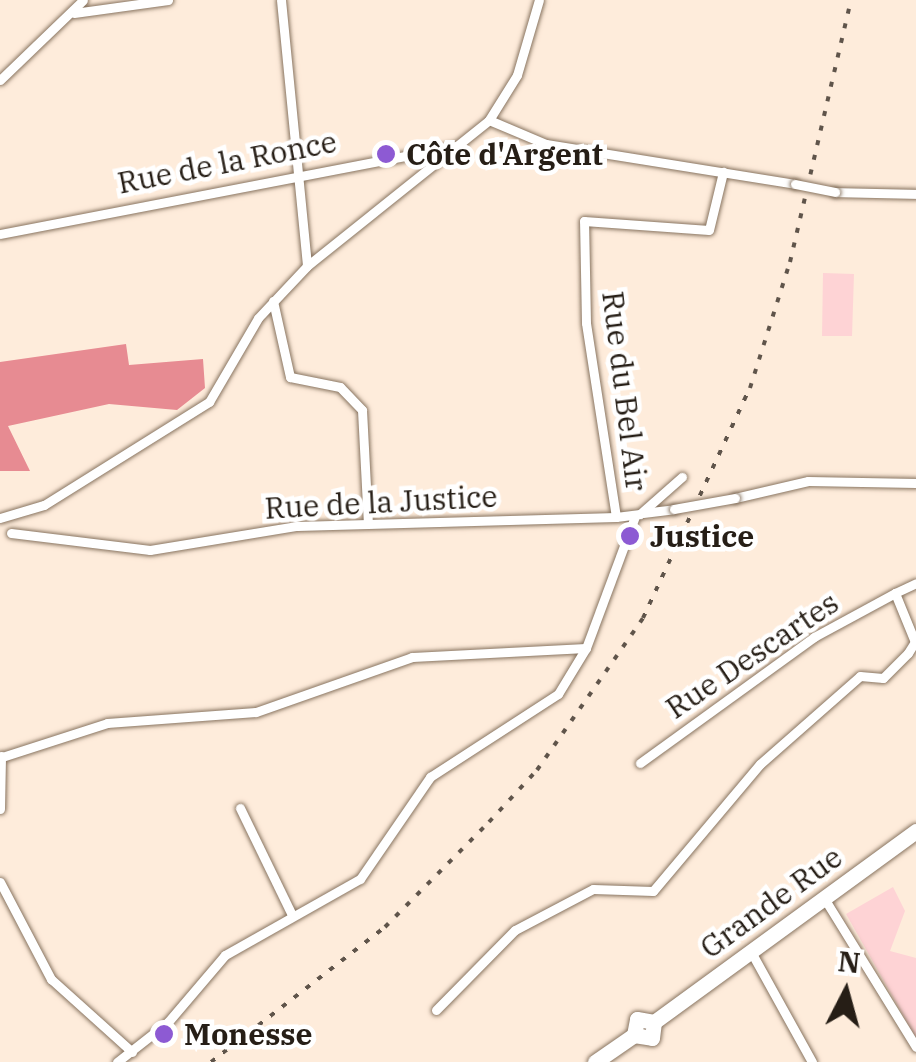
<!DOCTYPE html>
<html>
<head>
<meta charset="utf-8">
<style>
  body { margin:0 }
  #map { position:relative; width:916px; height:1062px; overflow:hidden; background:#feecdb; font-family:"IBM Plex Serif",serif }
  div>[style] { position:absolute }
  .green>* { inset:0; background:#fed3d5 }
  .forest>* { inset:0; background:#e78b92 }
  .roads { filter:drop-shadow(0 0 2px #887460) drop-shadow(0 0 2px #887460) }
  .street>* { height:9px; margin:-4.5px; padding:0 4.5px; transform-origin:4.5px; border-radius:4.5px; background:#fff }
  .primary>* { height:15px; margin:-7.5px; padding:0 7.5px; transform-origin:7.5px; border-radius:7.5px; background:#fff }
  .rail>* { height:4px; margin-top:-2px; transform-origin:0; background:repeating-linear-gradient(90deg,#5f544a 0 5px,transparent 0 15px) }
  .bridges { filter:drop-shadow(0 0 2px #887460) drop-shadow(0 0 2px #887460) }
  .street-bridge>* { height:9px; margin:-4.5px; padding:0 4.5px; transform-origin:4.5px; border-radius:4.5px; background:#fff }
  .dots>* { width:28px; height:28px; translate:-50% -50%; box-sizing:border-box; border:5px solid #fff; border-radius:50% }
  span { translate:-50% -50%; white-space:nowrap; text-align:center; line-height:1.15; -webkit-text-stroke:9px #fff; paint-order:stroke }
  .poi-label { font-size:30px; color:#261e16; font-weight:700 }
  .left { translate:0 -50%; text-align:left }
  .street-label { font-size:30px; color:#261e16 }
  .north { position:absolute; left:796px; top:942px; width:100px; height:100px; -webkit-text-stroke:8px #fff; paint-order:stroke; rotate:6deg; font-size:28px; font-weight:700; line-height:40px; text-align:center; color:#261e16 }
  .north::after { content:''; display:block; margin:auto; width:35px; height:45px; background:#261e16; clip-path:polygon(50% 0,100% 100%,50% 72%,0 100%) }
</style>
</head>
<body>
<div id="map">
  <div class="green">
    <div style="clip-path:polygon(823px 273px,854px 274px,852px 336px,822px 336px)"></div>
    <div style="clip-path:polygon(893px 887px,905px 911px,890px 951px,916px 958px,916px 1038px,846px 914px)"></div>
  </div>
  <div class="forest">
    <div style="clip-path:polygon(126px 344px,129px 365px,203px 359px,205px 388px,177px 410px,109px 404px,8px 426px,30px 471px,0 471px,0 362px)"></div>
  </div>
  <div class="roads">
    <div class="street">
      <div style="left:281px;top:0;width:267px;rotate:84.4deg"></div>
      <div style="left:74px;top:13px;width:95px;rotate:-7.9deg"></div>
      <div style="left:0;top:80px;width:115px;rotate:-43.9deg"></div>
      <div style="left:489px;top:120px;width:62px;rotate:22.8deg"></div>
      <div style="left:546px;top:144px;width:252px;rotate:9.1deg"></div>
      <div style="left:835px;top:192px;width:81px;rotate:1.4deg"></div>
      <div style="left:0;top:234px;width:470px;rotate:-10.9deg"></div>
      <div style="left:273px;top:301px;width:78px;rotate:77.4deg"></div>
      <div style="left:290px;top:377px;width:51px;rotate:11.3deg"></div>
      <div style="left:340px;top:387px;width:32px;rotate:46deg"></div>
      <div style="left:362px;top:410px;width:113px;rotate:87deg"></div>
      <div style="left:735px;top:498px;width:75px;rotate:-13.1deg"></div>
      <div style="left:808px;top:481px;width:108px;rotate:1.1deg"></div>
      <div style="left:643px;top:513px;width:31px;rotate:-7deg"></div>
      <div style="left:616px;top:517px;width:196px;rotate:-98.8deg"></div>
      <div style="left:586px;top:323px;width:102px;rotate:-91.1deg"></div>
      <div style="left:584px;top:221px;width:125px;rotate:4.1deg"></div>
      <div style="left:709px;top:230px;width:60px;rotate:-76.4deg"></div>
      <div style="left:0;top:518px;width:46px;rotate:-16.5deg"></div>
      <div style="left:44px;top:505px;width:195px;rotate:-32deg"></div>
      <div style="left:209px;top:402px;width:97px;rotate:-59.7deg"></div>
      <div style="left:258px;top:318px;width:71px;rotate:-46.7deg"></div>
      <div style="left:307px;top:266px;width:233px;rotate:-38.7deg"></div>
      <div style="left:489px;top:120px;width:53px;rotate:-58.1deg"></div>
      <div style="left:517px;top:75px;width:78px;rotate:-73.7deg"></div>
      <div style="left:11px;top:533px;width:140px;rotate:7deg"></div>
      <div style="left:150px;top:550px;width:149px;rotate:-9.3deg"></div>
      <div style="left:297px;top:526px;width:319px;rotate:-1.6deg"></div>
      <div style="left:616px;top:517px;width:24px;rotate:-7deg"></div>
      <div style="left:640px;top:514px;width:56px;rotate:-41.4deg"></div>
      <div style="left:2px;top:757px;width:110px;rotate:-17.9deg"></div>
      <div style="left:107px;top:723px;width:149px;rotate:-4.2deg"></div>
      <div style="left:256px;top:712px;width:165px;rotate:-19.4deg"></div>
      <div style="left:412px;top:657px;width:174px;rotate:-3deg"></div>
      <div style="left:640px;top:763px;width:215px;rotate:-35.9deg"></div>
      <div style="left:814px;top:637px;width:92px;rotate:-28.5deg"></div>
      <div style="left:240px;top:808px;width:117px;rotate:64.1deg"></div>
      <div style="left:0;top:809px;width:53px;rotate:-88.9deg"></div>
      <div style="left:0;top:882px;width:110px;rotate:62.3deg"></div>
      <div style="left:51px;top:979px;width:109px;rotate:42deg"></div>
      <div style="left:824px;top:898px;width:175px;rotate:58.3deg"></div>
      <div style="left:750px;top:950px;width:128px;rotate:61deg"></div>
      <div style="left:436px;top:1010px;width:112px;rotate:-45.4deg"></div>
      <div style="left:515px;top:930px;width:88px;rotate:-27.7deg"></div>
      <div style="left:593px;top:889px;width:60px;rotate:1.9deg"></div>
      <div style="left:653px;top:891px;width:166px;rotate:-49.9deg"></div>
      <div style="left:760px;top:764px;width:133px;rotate:-41.3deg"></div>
      <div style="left:860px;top:676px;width:23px;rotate:5deg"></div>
      <div style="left:883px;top:678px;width:35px;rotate:-45deg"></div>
      <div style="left:908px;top:653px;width:13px;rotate:-58deg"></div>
      <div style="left:915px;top:642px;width:53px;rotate:-112.2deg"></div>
      <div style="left:895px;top:593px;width:23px;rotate:-25deg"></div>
      <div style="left:117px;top:1062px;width:65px;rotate:-38.1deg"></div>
      <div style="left:168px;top:1022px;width:88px;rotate:-49.6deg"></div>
      <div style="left:225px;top:955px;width:155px;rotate:-29.4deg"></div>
      <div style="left:360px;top:879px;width:124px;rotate:-55.5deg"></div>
      <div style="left:430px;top:777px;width:153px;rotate:-33deg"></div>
      <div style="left:558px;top:694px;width:54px;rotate:-58.7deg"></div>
      <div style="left:586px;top:648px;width:141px;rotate:-69.6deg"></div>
    </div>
    <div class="primary">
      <div style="left:654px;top:1022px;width:324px;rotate:-36.1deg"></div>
      <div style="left:634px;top:1035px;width:18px;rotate:9deg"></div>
      <div style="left:652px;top:1038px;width:16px;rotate:-83deg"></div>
      <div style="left:634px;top:1035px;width:16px;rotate:-79deg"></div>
      <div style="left:637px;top:1019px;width:17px;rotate:10deg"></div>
      <div style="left:595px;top:1062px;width:47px;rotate:-34.7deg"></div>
    </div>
  </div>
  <div class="rail">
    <div style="left:211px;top:1062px;width:220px;rotate:-37.8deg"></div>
    <div style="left:385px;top:927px;width:148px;rotate:-45.3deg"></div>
    <div style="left:489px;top:822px;width:71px;rotate:-47.3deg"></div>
    <div style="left:537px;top:770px;width:185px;rotate:-55.1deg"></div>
    <div style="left:643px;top:618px;width:254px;rotate:-65.1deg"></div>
    <div style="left:750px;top:388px;width:132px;rotate:-72.4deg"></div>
    <div style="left:790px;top:262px;width:269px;rotate:-76.9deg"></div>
  </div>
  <div class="bridges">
    <div class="street-bridge">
      <div style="left:795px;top:184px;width:41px;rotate:11.3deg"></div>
      <div style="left:674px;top:509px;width:62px;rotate:-10.2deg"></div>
    </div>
  </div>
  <div class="dots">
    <div style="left:386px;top:154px;background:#8d5ad3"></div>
    <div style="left:630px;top:536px;background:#8d5ad3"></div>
    <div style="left:164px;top:1034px;background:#8d5ad3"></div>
  </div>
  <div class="poi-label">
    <span class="left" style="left:406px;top:154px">Côte d'Argent</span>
    <span class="left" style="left:650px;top:536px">Justice</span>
    <span class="left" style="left:184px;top:1034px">Monesse</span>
  </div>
  <div class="street-label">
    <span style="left:227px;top:162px;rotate:-11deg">Rue de la Ronce</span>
    <span style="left:625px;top:391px;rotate:83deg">Rue du Bel Air</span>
    <span style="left:381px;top:502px;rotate:-3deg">Rue de la Justice</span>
    <span style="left:752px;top:655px;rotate:-34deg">Rue Descartes</span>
    <span style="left:771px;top:902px;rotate:-36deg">Grande Rue</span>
  </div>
  <div class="north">N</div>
</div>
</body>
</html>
